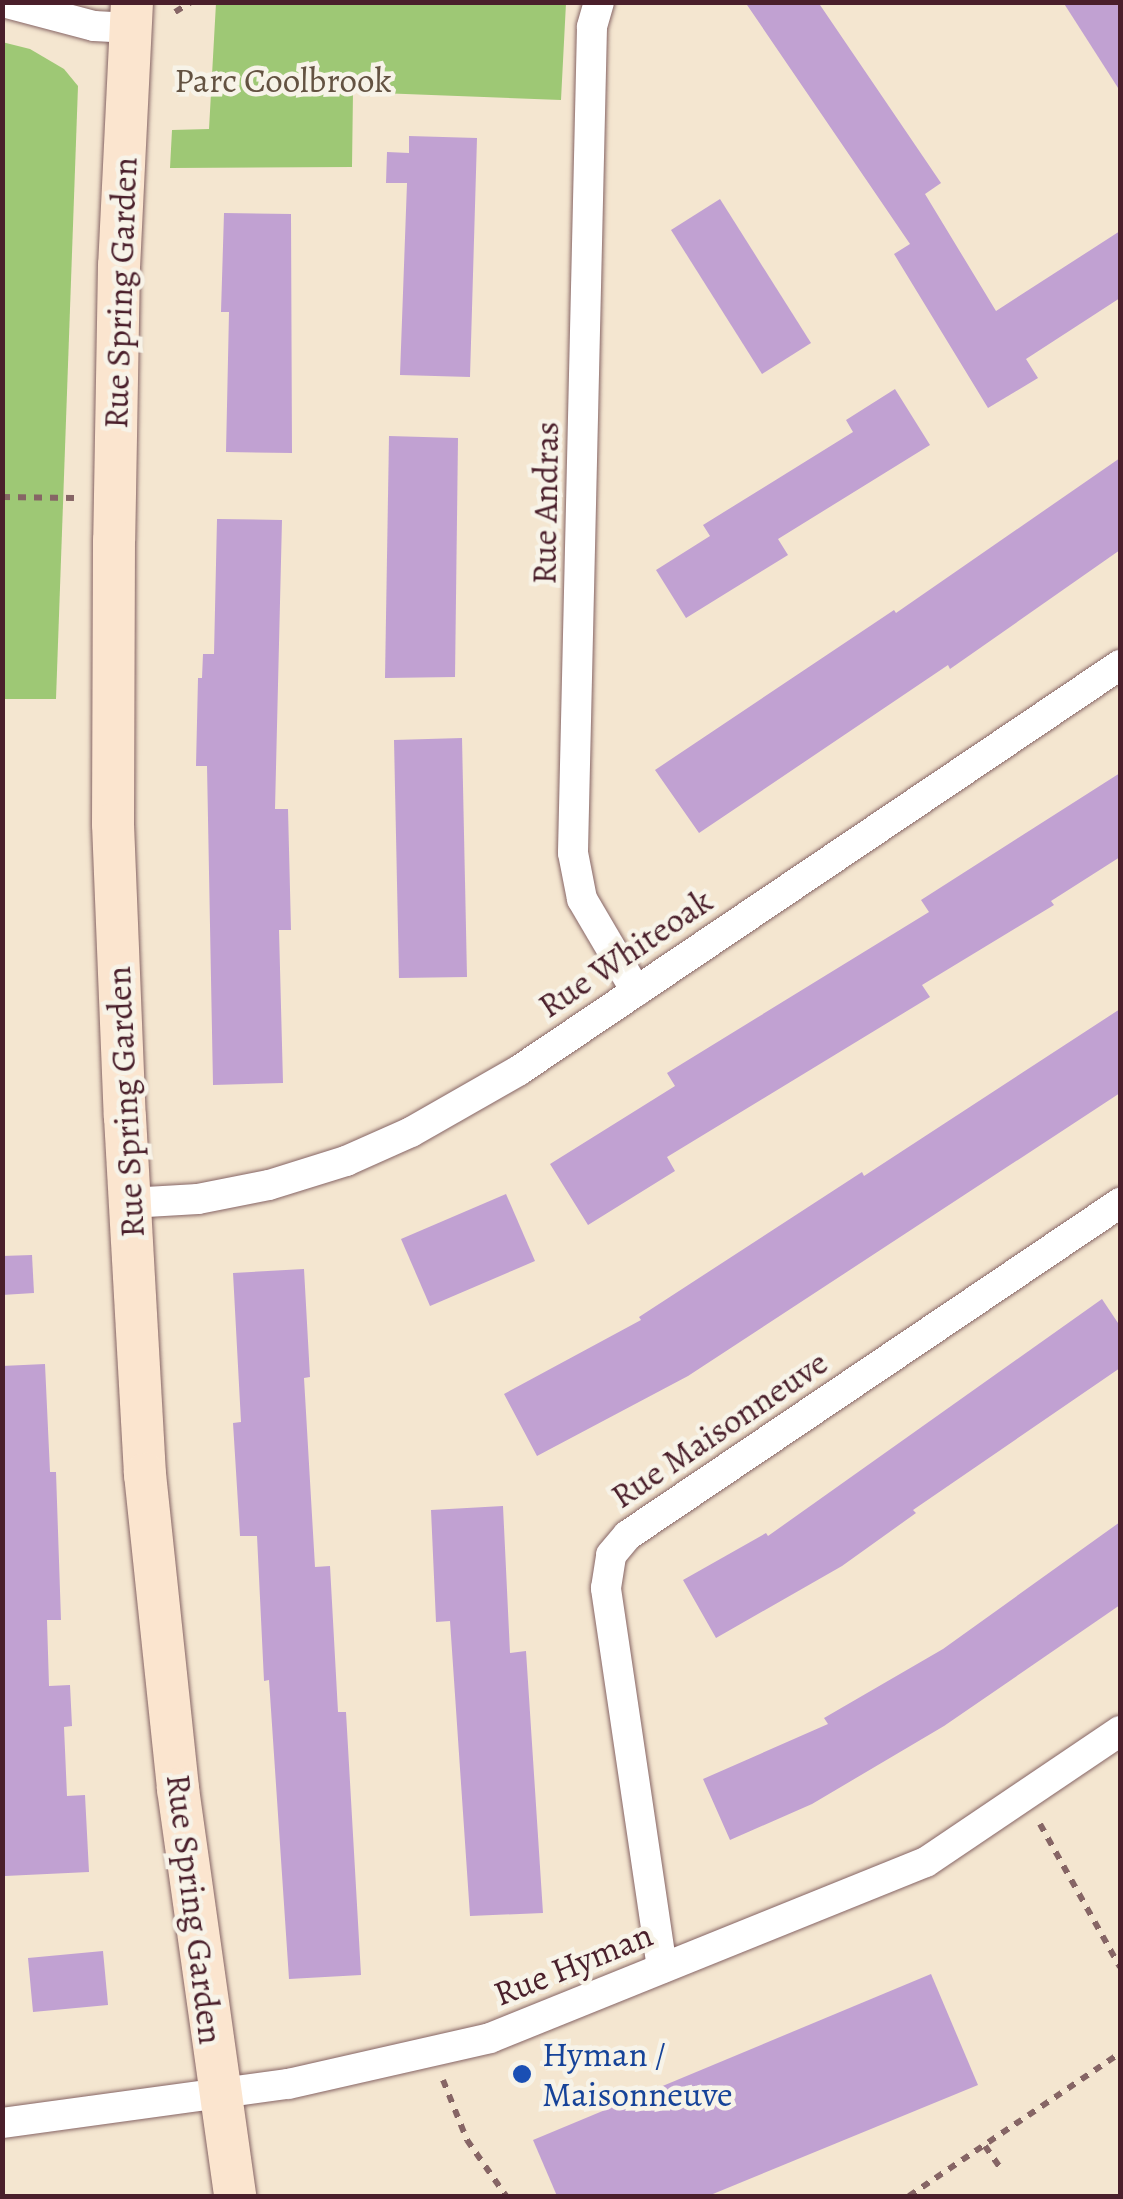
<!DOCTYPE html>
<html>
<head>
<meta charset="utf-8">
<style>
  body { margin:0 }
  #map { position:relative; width:1123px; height:2199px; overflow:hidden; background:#f4e6d0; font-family:Alegreya,serif }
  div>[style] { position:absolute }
  .green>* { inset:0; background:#9ec875 }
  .building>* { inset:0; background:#c1a1d2 }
  .path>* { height:6px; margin-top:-3px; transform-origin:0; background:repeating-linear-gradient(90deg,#866565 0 8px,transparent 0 16px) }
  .roads { filter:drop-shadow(0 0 2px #866565) drop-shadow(0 0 2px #866565) }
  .street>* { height:30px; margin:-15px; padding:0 15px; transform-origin:15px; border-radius:15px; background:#fff }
  .secondary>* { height:42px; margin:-21px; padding:0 21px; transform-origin:21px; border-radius:21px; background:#fbe5cf }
  .dots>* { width:28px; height:28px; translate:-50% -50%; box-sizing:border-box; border:5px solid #f7f3e8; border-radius:50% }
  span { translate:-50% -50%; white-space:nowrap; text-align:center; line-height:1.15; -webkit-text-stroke:9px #f7f3e8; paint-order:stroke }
  .park-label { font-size:35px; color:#635241 }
  .street-label { font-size:35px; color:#4a1f2b }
  .transit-label { font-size:35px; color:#164399 }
  .left { translate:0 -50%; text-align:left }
  .frame { position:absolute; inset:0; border:5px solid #4a1f2b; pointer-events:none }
</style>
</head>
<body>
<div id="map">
  <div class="green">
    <div style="clip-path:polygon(216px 3px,566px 3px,561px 100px,353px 92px,352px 167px,170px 168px,172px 130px,209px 129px)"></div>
    <div style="clip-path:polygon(2px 42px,30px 49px,64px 69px,78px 86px,56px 699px,3px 699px)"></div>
  </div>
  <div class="building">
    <div style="clip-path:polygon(745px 2px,818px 2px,941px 183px,925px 194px,996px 311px,1120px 231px,1120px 298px,1026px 359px,1038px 378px,988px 408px,894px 254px,910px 244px)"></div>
    <div style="clip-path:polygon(1063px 2px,1120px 2px,1120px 91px)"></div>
    <div style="clip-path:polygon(409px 136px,477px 138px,470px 377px,400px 375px,407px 183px,386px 183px,387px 152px,409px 153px)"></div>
    <div style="clip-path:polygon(720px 199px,811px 343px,762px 374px,671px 230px)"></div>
    <div style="clip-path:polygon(224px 213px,291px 214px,292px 453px,226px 452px,229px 312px,221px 312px)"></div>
    <div style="clip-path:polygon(895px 389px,930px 445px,778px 539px,788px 555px,686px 618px,656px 570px,710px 536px,703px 525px,853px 432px,846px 420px)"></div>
    <div style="clip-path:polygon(389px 436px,458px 438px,455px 677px,385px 678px)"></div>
    <div style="clip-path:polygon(1120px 458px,1120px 550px,950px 669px,948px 665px,699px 833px,655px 770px,894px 610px,896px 613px)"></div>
    <div style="clip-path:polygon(217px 519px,282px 520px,275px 809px,288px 809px,291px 930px,279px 930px,283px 1083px,213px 1085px,207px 766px,196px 766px,198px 678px,202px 678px,203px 654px,214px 654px)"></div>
    <div style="clip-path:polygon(462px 738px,467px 977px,399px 978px,394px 740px)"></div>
    <div style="clip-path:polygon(1120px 773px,1120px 857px,1051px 901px,1054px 905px,922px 985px,930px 997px,667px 1157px,675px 1171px,588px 1225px,550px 1164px,675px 1086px,667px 1073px,929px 912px,921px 900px)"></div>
    <div style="clip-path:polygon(1120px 1009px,1120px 1093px,688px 1376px,537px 1456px,504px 1394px,641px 1320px,639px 1317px,862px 1172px,864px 1176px)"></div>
    <div style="clip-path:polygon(506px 1194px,535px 1261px,430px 1306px,401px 1239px)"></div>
    <div style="clip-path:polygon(32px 1255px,34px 1293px,2px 1295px,2px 1256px)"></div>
    <div style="clip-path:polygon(304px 1269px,310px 1377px,304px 1378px,315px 1567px,330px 1566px,338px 1712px,346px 1712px,361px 1975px,289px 1979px,269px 1680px,264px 1681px,257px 1536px,240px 1536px,233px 1423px,241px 1422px,233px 1273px)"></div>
    <div style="clip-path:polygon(1102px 1299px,1120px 1326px,1120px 1368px,913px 1510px,916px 1513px,842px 1566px,716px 1638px,683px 1580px,766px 1533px,768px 1536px)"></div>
    <div style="clip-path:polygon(45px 1364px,50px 1472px,56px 1472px,61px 1620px,47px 1620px,49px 1686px,70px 1685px,72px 1726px,64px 1727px,67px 1796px,85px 1795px,89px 1872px,5px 1876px,2px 1366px)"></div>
    <div style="clip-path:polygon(503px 1506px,510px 1653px,526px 1651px,543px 1913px,470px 1916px,450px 1621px,436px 1622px,431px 1510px)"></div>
    <div style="clip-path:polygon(1120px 1522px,1120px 1605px,944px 1726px,812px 1804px,730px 1840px,703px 1779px,828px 1724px,824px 1718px,943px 1649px)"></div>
    <div style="clip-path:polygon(103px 1951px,108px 2005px,33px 2012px,28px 1958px)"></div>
    <div style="clip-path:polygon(931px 1974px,978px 2085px,708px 2196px,557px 2196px,533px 2140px)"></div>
  </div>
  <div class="path">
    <div style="left:175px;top:12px;width:19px;rotate:-32deg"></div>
    <div style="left:2px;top:497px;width:72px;rotate:0.8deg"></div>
    <div style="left:1040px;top:1824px;width:164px;rotate:60.8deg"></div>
    <div style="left:443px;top:2080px;width:65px;rotate:68.2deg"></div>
    <div style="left:467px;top:2140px;width:68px;rotate:55.1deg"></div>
    <div style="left:985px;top:2146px;width:29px;rotate:55deg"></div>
    <div style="left:909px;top:2196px;width:255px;rotate:-34.1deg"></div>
  </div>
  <div class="roads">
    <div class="street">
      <div style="left:3px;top:2px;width:94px;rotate:14.8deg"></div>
      <div style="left:94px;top:26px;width:37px;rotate:3deg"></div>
      <div style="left:599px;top:2px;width:26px;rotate:106deg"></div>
      <div style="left:592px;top:27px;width:826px;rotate:91.32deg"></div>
      <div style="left:573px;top:853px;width:47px;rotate:78.9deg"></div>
      <div style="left:582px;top:899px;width:107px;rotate:59.6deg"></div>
      <div style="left:129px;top:1203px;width:69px;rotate:-3.3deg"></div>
      <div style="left:198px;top:1199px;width:72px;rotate:-11.2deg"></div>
      <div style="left:269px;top:1185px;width:81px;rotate:-17.3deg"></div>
      <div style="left:346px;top:1161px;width:71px;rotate:-24deg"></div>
      <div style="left:411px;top:1132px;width:123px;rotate:-29.7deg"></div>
      <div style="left:518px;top:1071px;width:726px;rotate:-34deg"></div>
      <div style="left:662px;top:1968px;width:384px;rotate:-98.4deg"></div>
      <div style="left:606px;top:1588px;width:33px;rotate:-81deg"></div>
      <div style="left:611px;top:1555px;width:26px;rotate:-50deg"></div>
      <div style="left:628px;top:1535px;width:594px;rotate:-34.01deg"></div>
      <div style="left:2px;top:2123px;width:289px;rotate:-7.8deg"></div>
      <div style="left:288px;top:2084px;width:207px;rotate:-12.8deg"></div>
      <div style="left:490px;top:2038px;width:470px;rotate:-22deg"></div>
      <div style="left:926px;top:1862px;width:234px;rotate:-34deg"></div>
    </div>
    <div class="secondary">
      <div style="left:132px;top:2px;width:263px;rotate:92.8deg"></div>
      <div style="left:119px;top:265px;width:275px;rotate:91deg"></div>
      <div style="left:114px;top:540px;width:284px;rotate:90.2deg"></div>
      <div style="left:113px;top:824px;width:293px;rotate:87.7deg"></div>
      <div style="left:125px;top:1117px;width:358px;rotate:86.8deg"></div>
      <div style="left:145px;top:1474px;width:317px;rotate:84deg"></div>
      <div style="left:178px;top:1789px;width:411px;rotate:82deg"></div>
    </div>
  </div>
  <div class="dots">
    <div style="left:522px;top:2074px;background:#1a4fb4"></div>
  </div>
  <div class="park-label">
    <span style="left:283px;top:80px">Parc Coolbrook</span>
  </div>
  <div class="street-label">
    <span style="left:120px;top:293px;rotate:-88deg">Rue Spring Garden</span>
    <span style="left:545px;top:503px;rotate:-89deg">Rue Andras</span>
    <span style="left:625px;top:953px;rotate:-34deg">Rue Whiteoak</span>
    <span style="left:125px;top:1102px;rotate:-93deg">Rue Spring Garden</span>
    <span style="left:719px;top:1429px;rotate:-34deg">Rue Maisonneuve</span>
    <span style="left:195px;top:1909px;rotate:83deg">Rue Spring Garden</span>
    <span style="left:573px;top:1964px;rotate:-22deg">Rue Hyman</span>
  </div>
  <div class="transit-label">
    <span class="left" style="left:542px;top:2074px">Hyman /<br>Maisonneuve</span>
  </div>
  <div class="frame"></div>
</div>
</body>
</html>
